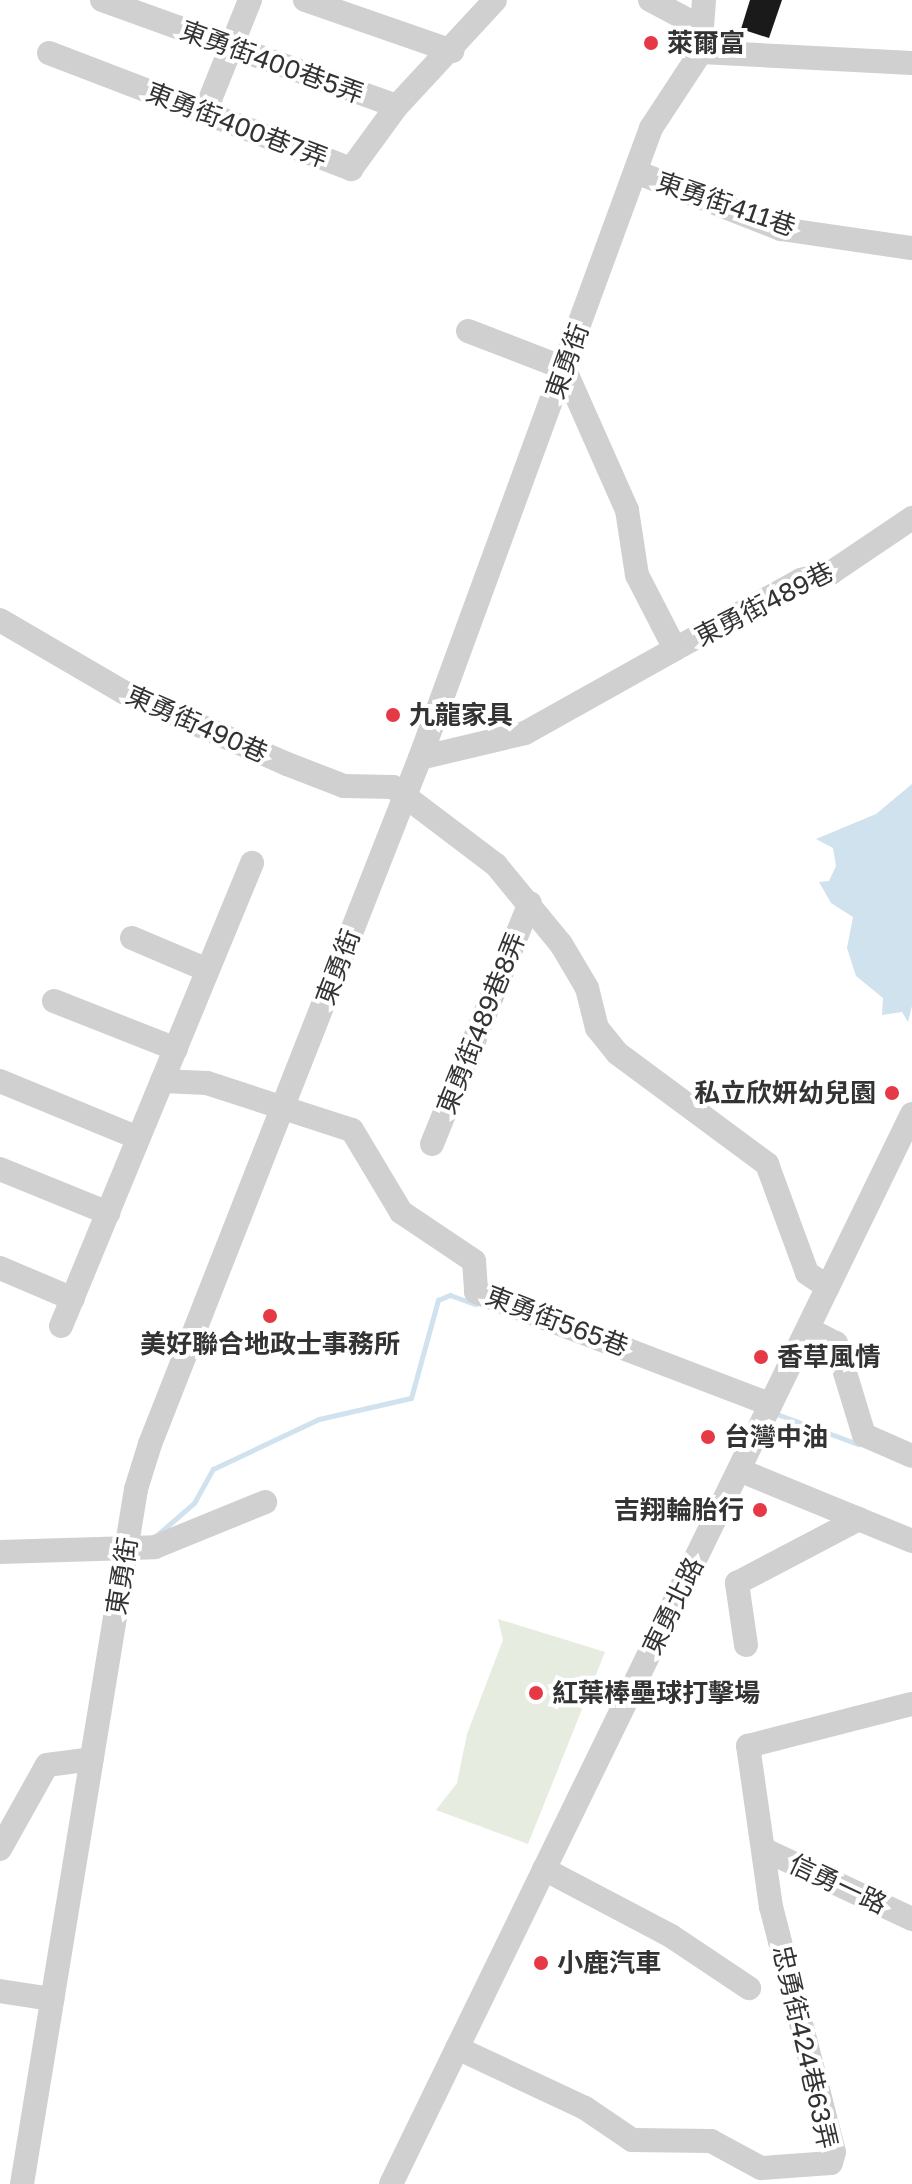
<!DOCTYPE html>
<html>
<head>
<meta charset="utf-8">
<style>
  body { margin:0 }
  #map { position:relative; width:912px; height:2184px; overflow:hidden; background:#fff; font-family:"Golos Text","Noto Sans TC",sans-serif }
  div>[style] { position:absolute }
  .green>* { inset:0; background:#e6ecdf }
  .water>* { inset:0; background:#cfe2ee }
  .stream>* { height:5px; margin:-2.5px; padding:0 2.5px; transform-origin:2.5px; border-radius:2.5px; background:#cfe2ee }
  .building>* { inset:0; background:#1a1a1a }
  .minor>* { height:24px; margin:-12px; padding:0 12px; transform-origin:12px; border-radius:12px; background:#d0d0d0 }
  .dots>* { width:22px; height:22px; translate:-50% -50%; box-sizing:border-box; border:4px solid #fff; border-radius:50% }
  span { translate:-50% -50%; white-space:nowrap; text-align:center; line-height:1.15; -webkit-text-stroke:8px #fff; paint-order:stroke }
  .poi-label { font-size:26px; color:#333; font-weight:700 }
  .left { translate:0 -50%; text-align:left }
  .right { translate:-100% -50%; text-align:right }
  .street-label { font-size:26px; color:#333 }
</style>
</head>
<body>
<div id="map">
  <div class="green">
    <div style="clip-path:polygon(498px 1619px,605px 1652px,528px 1844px,436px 1810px,457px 1783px,467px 1734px,503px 1640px)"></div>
  </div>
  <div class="water">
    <div style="clip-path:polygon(912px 784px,912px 1006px,908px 1022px,902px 1012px,882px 1015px,883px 998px,856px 976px,847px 948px,853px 917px,831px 903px,819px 882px,829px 881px,836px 866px,833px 848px,816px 839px,876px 814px)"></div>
  </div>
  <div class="stream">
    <div style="left:774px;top:1413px;width:90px;rotate:20.3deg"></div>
    <div style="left:157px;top:1535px;width:49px;rotate:-40.9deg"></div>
    <div style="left:194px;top:1503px;width:39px;rotate:-61deg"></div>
    <div style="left:213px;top:1469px;width:117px;rotate:-25.3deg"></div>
    <div style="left:319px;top:1419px;width:94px;rotate:-12.9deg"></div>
    <div style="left:411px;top:1398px;width:102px;rotate:-74.6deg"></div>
    <div style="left:438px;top:1300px;width:13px;rotate:-23deg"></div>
    <div style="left:450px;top:1295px;width:27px;rotate:20deg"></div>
  </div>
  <div class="building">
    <div style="clip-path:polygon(750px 0,782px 0,769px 38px,741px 29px)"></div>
  </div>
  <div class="minor">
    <div style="left:102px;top:0;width:313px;rotate:19.8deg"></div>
    <div style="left:305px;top:0;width:156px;rotate:19.1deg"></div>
    <div style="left:650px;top:0;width:43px;rotate:27.8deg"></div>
    <div style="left:688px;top:20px;width:35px;rotate:68deg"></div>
    <div style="left:701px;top:41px;width:41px;rotate:-85.8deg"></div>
    <div style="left:49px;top:53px;width:324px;rotate:21deg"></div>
    <div style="left:351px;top:169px;width:78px;rotate:-53.9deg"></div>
    <div style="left:397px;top:106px;width:144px;rotate:-47.2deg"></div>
    <div style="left:205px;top:112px;width:121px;rotate:-68.1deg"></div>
    <div style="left:636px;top:172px;width:156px;rotate:21.5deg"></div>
    <div style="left:781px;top:229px;width:132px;rotate:8.3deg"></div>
    <div style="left:468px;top:331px;width:103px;rotate:21.1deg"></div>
    <div style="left:564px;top:368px;width:155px;rotate:66.1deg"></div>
    <div style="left:627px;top:510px;width:66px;rotate:81.3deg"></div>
    <div style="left:637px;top:575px;width:83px;rotate:62.8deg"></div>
    <div style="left:675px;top:649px;width:144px;rotate:-28.7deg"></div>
    <div style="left:801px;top:580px;width:32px;rotate:-14deg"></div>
    <div style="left:832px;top:572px;width:97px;rotate:-34deg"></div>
    <div style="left:0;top:620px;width:143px;rotate:30.3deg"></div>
    <div style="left:123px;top:692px;width:179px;rotate:23.7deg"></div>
    <div style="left:287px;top:764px;width:61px;rotate:21.1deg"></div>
    <div style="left:344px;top:786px;width:49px;rotate:1.2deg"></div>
    <div style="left:393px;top:787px;width:129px;rotate:37.1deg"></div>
    <div style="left:496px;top:865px;width:102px;rotate:50.6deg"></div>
    <div style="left:561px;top:944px;width:51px;rotate:59.4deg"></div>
    <div style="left:587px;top:988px;width:41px;rotate:76deg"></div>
    <div style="left:597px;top:1028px;width:32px;rotate:51deg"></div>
    <div style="left:617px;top:1053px;width:187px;rotate:36.5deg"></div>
    <div style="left:767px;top:1164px;width:116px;rotate:69.8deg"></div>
    <div style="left:807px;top:1273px;width:25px;rotate:34deg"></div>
    <div style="left:420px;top:758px;width:108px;rotate:-13.4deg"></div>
    <div style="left:525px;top:733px;width:172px;rotate:-29.2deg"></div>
    <div style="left:132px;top:938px;width:79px;rotate:23deg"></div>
    <div style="left:54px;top:1001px;width:131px;rotate:21.5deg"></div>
    <div style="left:0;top:1081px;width:149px;rotate:22.4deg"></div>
    <div style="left:162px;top:1081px;width:45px;rotate:2.5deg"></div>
    <div style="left:207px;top:1083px;width:152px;rotate:18deg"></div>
    <div style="left:352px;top:1130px;width:96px;rotate:59.1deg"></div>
    <div style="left:401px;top:1212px;width:88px;rotate:33.9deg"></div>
    <div style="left:474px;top:1261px;width:31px;rotate:86deg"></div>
    <div style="left:476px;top:1292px;width:315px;rotate:20.9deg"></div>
    <div style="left:432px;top:1144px;width:260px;rotate:-67.9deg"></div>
    <div style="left:0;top:1169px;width:117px;rotate:22.2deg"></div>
    <div style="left:0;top:1268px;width:79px;rotate:23deg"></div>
    <div style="left:61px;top:1326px;width:501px;rotate:-67.58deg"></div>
    <div style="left:808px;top:1329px;width:31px;rotate:27deg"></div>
    <div style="left:836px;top:1343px;width:96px;rotate:73.1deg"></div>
    <div style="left:864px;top:1435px;width:52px;rotate:23.6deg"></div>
    <div style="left:739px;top:1470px;width:187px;rotate:22.3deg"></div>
    <div style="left:0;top:1552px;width:155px;rotate:-1.8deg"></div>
    <div style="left:155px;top:1547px;width:119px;rotate:-22.2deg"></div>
    <div style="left:746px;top:1645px;width:63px;rotate:-98.3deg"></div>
    <div style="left:737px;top:1583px;width:138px;rotate:-27.7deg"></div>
    <div style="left:0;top:1849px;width:96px;rotate:-60.8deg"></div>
    <div style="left:47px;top:1765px;width:45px;rotate:-7.6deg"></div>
    <div style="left:763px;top:1849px;width:165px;rotate:25.2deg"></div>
    <div style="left:544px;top:1869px;width:144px;rotate:27.8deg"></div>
    <div style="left:671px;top:1936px;width:94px;rotate:33.7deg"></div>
    <div style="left:0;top:1991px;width:53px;rotate:8.7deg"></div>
    <div style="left:457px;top:2048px;width:141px;rotate:25.1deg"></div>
    <div style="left:585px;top:2108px;width:57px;rotate:34.2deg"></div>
    <div style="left:632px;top:2140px;width:79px;rotate:0.7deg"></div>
    <div style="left:711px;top:2141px;width:57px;rotate:28.4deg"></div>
    <div style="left:761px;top:2168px;width:70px;rotate:-4.1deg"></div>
    <div style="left:831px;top:2163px;width:11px;rotate:-75deg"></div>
    <div style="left:834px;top:2152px;width:253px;rotate:-104.4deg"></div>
    <div style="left:771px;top:1907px;width:163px;rotate:-98.1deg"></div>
    <div style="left:748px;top:1746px;width:169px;rotate:-14.4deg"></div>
    <div style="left:22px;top:2184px;width:704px;rotate:-80.68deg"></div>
    <div style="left:136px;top:1489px;width:47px;rotate:-72.7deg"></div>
    <div style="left:150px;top:1444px;width:737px;rotate:-68.52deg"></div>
    <div style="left:420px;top:758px;width:671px;rotate:-69.86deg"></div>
    <div style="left:651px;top:128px;width:91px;rotate:-56.7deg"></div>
    <div style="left:701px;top:52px;width:211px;rotate:3deg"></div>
    <div style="left:391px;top:2184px;width:1190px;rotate:-64.04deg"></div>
  </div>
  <div class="dots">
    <div style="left:651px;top:43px;background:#e63946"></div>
    <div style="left:393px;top:715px;background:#e63946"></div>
    <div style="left:892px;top:1093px;background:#e63946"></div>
    <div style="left:270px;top:1316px;background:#e63946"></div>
    <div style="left:761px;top:1357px;background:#e63946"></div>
    <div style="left:708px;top:1437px;background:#e63946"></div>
    <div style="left:760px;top:1510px;background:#e63946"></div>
    <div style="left:536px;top:1693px;background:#e63946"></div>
    <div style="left:541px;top:1963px;background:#e63946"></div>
  </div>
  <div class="poi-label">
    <span class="left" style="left:667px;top:43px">萊爾富</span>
    <span class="left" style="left:409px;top:715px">九龍家具</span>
    <span class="right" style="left:876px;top:1093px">私立欣妍幼兒園</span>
    <span style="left:270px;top:1344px">美好聯合地政士事務所</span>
    <span class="left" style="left:777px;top:1357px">香草風情</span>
    <span class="left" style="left:724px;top:1437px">台灣中油</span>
    <span class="right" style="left:744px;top:1510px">吉翔輪胎行</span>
    <span class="left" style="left:552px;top:1693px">紅葉棒壘球打擊場</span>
    <span class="left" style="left:557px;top:1963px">小鹿汽車</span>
  </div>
  <div class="street-label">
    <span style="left:272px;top:62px;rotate:20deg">東勇街400巷5弄</span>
    <span style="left:237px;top:125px;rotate:21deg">東勇街400巷7弄</span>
    <span style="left:726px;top:204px;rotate:19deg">東勇街411巷</span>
    <span style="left:567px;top:361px;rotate:-70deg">東勇街</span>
    <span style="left:764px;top:604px;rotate:-27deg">東勇街489巷</span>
    <span style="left:197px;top:724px;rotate:24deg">東勇街490巷</span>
    <span style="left:338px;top:967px;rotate:-69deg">東勇街</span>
    <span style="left:481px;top:1023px;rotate:-68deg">東勇街489巷8弄</span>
    <span style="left:557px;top:1321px;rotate:21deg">東勇街565巷</span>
    <span style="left:122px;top:1576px;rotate:-81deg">東勇街</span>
    <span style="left:673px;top:1606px;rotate:-64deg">東勇北路</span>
    <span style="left:838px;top:1884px;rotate:25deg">信勇一路</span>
    <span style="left:805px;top:2047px;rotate:77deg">忠勇街424巷63弄</span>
  </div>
</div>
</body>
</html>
